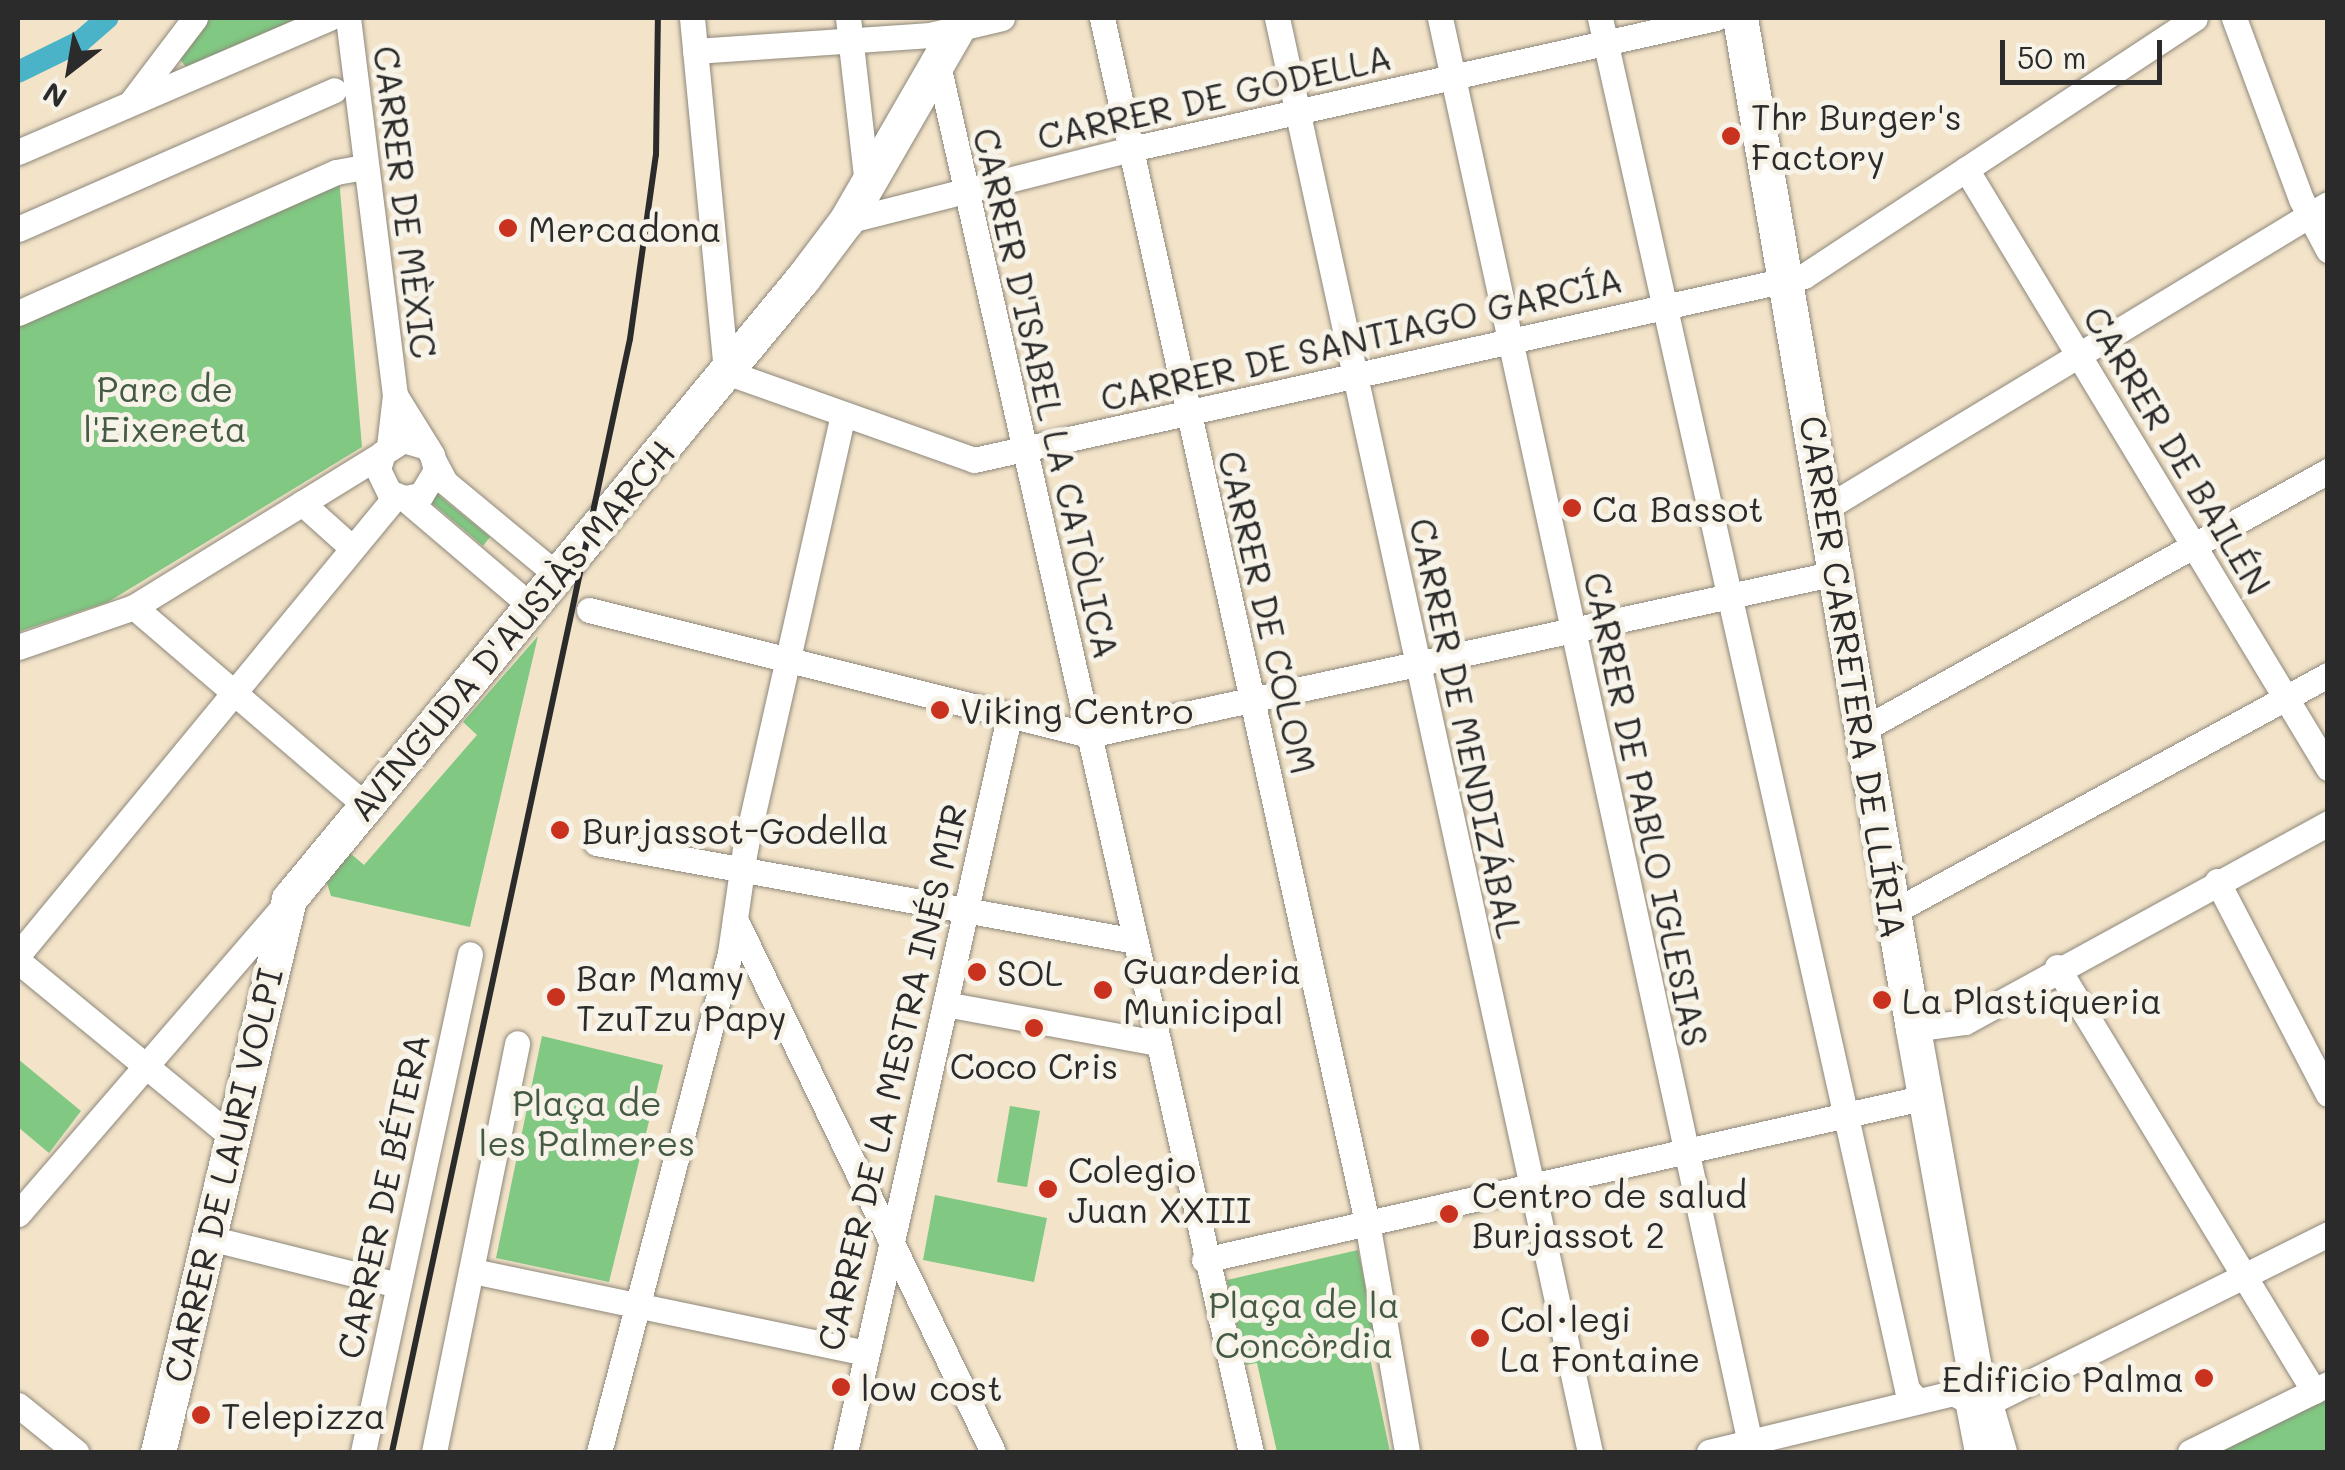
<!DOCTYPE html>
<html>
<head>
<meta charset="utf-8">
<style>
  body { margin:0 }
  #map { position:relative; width:2345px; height:1470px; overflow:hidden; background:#f2e3c9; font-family:Mali,sans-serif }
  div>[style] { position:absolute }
  .green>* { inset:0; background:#81c883 }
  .canal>* { height:22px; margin:-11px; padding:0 11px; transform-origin:11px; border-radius:11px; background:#4ab3c8 }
  .roads { filter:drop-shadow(0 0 2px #8e877a) drop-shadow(0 0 2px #8e877a) }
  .street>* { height:25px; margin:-12.5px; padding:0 12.5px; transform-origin:12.5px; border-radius:12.5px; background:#fff }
  .secondary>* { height:35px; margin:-17.5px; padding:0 17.5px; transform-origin:17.5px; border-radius:17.5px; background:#fff }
  .rail>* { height:6px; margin:-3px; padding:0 3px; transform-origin:3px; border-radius:3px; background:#2b2b2b }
  .dots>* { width:28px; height:28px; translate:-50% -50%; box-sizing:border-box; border:5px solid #f7f3e8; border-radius:50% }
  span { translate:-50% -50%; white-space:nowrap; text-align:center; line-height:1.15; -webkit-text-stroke:10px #f7f3e8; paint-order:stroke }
  .street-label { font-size:35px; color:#2b2b2b }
  .poi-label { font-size:35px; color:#2b2b2b }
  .left { translate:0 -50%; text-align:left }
  .right { translate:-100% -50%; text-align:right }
  .park-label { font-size:35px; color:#455a45 }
  .frame { position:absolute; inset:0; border:20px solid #2b2b2b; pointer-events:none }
  .north { position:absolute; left:20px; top:20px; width:100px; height:100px; -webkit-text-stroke:8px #f7f3e8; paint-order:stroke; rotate:211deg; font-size:28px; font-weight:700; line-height:40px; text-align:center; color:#2b2b2b }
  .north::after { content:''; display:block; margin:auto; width:35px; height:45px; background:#2b2b2b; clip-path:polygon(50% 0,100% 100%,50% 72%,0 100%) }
  .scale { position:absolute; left:2000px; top:40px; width:162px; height:45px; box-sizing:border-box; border:5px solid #2b2b2b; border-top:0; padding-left:12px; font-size:30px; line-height:35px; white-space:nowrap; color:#2b2b2b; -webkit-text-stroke:8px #f7f3e8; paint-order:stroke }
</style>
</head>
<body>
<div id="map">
  <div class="green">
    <div style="clip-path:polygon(206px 18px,300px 18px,187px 68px,177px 56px)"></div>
    <div style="clip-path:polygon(339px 178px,362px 447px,108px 602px,18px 632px,18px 321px)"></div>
    <div style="clip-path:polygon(437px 494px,490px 537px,483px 546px,431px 502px)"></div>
    <div style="clip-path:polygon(538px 636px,470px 927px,331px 896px,326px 880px,350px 853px,364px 865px,477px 735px,463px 722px)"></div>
    <div style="clip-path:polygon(542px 1036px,663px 1065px,609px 1282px,496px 1258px)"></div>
    <div style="clip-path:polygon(18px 1059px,81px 1111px,49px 1153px,18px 1127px)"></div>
    <div style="clip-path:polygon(1010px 1106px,1040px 1111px,1027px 1187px,997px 1182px)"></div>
    <div style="clip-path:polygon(935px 1195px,1047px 1218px,1034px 1282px,923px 1260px)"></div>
    <div style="clip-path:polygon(1358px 1250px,1375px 1336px,1366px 1339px,1390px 1452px,1277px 1452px,1257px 1363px,1246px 1365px,1227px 1280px)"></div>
    <div style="clip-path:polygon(2327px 1394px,2327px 1452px,2211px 1452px)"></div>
  </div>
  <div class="canal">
    <div style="left:18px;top:72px;width:70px;rotate:-26.2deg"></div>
    <div style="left:81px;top:41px;width:35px;rotate:-41deg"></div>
  </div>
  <div class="roads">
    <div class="street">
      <div style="left:348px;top:18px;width:380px;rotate:82.9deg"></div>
      <div style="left:395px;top:395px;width:51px;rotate:96.7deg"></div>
      <div style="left:692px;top:18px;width:356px;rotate:84.5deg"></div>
      <div style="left:726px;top:372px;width:263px;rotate:19.5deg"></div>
      <div style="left:974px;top:460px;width:850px;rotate:-12.5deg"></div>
      <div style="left:1804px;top:276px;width:468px;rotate:-33.4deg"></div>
      <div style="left:848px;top:18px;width:169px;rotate:83.5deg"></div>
      <div style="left:1102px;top:18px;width:1233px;rotate:77.59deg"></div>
      <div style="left:1367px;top:1222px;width:233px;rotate:80.1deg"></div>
      <div style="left:1277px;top:18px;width:1468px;rotate:77.69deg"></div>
      <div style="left:1440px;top:18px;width:1468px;rotate:77.73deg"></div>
      <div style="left:1600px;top:18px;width:1405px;rotate:77.38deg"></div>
      <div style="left:1907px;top:1389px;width:15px;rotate:48deg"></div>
      <div style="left:2234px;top:18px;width:193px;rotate:69.7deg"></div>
      <div style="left:2301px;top:199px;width:58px;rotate:62.1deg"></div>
      <div style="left:695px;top:51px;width:236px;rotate:-3.9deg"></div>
      <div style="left:930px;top:35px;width:74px;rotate:-13.3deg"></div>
      <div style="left:939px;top:69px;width:1418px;rotate:77.29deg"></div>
      <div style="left:132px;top:101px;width:104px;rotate:-52.8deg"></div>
      <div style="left:18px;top:152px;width:339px;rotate:-23.3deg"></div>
      <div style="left:1966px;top:169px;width:700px;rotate:58.85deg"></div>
      <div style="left:846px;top:221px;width:294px;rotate:-14.2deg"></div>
      <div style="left:1131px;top:149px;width:599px;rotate:-12.62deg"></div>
      <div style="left:18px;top:229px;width:345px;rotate:-23.7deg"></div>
      <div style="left:18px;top:313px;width:348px;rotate:-23.9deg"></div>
      <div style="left:336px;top:172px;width:28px;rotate:-10deg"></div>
      <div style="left:395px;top:395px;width:70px;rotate:58.3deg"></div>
      <div style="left:432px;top:455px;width:16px;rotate:75deg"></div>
      <div style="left:436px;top:470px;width:29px;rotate:121deg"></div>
      <div style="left:421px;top:495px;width:17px;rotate:170deg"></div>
      <div style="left:404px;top:498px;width:16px;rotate:-158deg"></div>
      <div style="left:389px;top:492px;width:25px;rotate:-116deg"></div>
      <div style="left:378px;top:469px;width:17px;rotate:-73deg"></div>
      <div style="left:383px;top:453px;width:24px;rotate:-33deg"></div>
      <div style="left:403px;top:440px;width:25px;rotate:16deg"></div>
      <div style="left:435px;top:463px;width:21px;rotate:62deg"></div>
      <div style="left:445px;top:482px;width:144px;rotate:39.7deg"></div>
      <div style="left:404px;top:498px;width:167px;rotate:40.4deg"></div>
      <div style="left:302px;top:503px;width:64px;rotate:41.9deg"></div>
      <div style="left:1826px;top:508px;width:587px;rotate:-31.2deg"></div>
      <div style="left:134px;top:607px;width:304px;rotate:40.6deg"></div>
      <div style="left:589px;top:610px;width:515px;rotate:14.04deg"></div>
      <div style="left:1089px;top:735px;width:764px;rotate:-12.24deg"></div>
      <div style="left:18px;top:647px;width:123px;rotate:-19deg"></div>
      <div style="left:134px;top:607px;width:293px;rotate:-31.7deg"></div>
      <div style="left:1862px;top:730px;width:533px;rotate:-29.07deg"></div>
      <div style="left:596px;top:843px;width:548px;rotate:10.3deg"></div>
      <div style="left:2217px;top:881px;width:240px;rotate:62.5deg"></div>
      <div style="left:1893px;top:912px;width:495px;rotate:-28.6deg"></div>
      <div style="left:735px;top:919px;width:592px;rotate:64.17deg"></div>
      <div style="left:18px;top:955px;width:595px;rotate:-50.53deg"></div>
      <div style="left:18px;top:961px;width:277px;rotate:39.4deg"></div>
      <div style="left:2057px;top:967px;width:496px;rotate:58.8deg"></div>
      <div style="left:945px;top:1004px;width:216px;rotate:10.4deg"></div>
      <div style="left:1913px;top:1029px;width:52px;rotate:-7.7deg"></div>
      <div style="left:1965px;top:1022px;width:414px;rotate:-28.7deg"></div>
      <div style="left:18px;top:1214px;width:411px;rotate:-49.2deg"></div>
      <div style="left:209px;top:1238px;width:195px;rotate:14deg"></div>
      <div style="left:1204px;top:1260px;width:740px;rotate:-12.72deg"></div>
      <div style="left:473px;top:1271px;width:400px;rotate:11.8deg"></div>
      <div style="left:1988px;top:1403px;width:380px;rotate:-26.4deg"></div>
      <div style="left:18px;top:1405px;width:75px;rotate:39deg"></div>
      <div style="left:363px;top:1452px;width:509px;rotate:-77.87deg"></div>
      <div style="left:434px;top:1452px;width:417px;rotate:-78.5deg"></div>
      <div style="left:599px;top:1452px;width:516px;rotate:-75.29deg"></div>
      <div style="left:730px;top:953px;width:105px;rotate:-81.8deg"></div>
      <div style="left:745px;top:849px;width:443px;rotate:-77.3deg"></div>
      <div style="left:845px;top:1452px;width:753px;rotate:-77.42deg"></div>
      <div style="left:1709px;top:1452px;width:251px;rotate:-13.6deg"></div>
      <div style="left:1953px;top:1393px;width:16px;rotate:27deg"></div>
      <div style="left:1967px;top:1400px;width:53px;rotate:79.1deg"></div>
      <div style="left:2190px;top:1452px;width:154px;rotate:-26.2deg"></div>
    </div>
    <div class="secondary">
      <div style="left:1740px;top:18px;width:1026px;rotate:80.29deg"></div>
      <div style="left:1913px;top:1029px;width:343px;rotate:79.8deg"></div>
      <div style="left:1974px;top:1367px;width:89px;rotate:73.6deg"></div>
      <div style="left:158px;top:1452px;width:568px;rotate:-76.67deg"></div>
      <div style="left:289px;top:899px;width:806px;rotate:-50.39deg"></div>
      <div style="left:803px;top:278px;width:71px;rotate:-53deg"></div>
      <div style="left:846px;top:221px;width:234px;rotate:-60deg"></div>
    </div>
  </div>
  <div class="rail">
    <div style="left:392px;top:1452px;width:1138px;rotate:-77.93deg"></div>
    <div style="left:630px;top:339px;width:186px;rotate:-82deg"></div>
    <div style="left:656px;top:155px;width:137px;rotate:-89.2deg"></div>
  </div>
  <div class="dots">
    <div style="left:1731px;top:136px;background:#c8321e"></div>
    <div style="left:508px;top:228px;background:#c8321e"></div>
    <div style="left:1572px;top:508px;background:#c8321e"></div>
    <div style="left:940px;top:710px;background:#c8321e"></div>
    <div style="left:560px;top:830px;background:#c8321e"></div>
    <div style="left:977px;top:972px;background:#c8321e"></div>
    <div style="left:1103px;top:990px;background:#c8321e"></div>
    <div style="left:556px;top:997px;background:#c8321e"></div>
    <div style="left:1882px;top:1000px;background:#c8321e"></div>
    <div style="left:1034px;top:1028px;background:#c8321e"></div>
    <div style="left:1048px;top:1189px;background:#c8321e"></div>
    <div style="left:1449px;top:1214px;background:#c8321e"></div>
    <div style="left:1480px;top:1338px;background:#c8321e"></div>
    <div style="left:2204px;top:1378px;background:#c8321e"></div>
    <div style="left:841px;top:1387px;background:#c8321e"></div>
    <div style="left:201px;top:1415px;background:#c8321e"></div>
  </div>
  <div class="street-label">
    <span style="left:1214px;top:96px;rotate:-13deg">CARRER DE GODELLA</span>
    <span style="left:406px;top:202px;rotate:83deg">CARRER DE MÈXIC</span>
    <span style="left:1361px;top:338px;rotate:-13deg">CARRER DE SANTIAGO GARCÍA</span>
    <span style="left:1047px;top:393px;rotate:77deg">CARRER D'ISABEL LA CATÒLICA</span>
    <span style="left:2178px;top:450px;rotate:59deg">CARRER DE BAILÉN</span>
    <span style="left:1268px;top:612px;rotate:77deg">CARRER DE COLOM</span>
    <span style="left:511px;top:630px;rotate:-50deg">AVINGUDA D'AUSIÀS MARCH</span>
    <span style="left:1854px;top:677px;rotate:81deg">CARRER CARRETERA DE LLÍRIA</span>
    <span style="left:1467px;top:728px;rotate:78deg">CARRER DE MENDIZÁBAL</span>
    <span style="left:1647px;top:809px;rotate:78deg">CARRER DE PABLO IGLESIAS</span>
    <span style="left:891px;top:1077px;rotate:-77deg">CARRER DE LA MESTRA INÉS MIR</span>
    <span style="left:222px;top:1175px;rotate:-77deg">CARRER DE LAURI VOLPI</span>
    <span style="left:382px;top:1196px;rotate:-78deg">CARRER DE BÉTERA</span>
  </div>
  <div class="poi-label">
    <span class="left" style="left:1751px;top:136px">Thr Burger's<br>Factory</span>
    <span class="left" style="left:528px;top:228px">Mercadona</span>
    <span class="left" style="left:1592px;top:508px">Ca Bassot</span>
    <span class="left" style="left:960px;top:710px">Viking Centro</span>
    <span class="left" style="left:582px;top:830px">Burjassot-Godella</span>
    <span class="left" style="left:1123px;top:990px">Guarderia<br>Municipal</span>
    <span class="left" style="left:997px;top:972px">SOL</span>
    <span class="left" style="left:576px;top:997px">Bar Mamy<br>TzuTzu Papy</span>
    <span class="left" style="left:1902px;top:1000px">La Plastiqueria</span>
    <span style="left:1034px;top:1065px">Coco Cris</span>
    <span class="left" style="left:1068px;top:1189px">Colegio<br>Juan XXIII</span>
    <span class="left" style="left:1472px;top:1214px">Centro de salud<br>Burjassot 2</span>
    <span class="left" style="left:1500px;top:1338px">Col·legi<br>La Fontaine</span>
    <span class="right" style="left:2184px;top:1378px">Edificio Palma</span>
    <span class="left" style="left:861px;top:1387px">low cost</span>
    <span class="left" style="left:221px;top:1415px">Telepizza</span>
  </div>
  <div class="park-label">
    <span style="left:165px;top:408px">Parc de<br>l'Eixereta</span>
    <span style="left:587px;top:1122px">Plaça de<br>les Palmeres</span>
    <span style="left:1304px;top:1324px">Plaça de la<br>Concòrdia</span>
  </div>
  <div class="frame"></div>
  <div class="north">N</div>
  <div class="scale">50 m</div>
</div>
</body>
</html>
